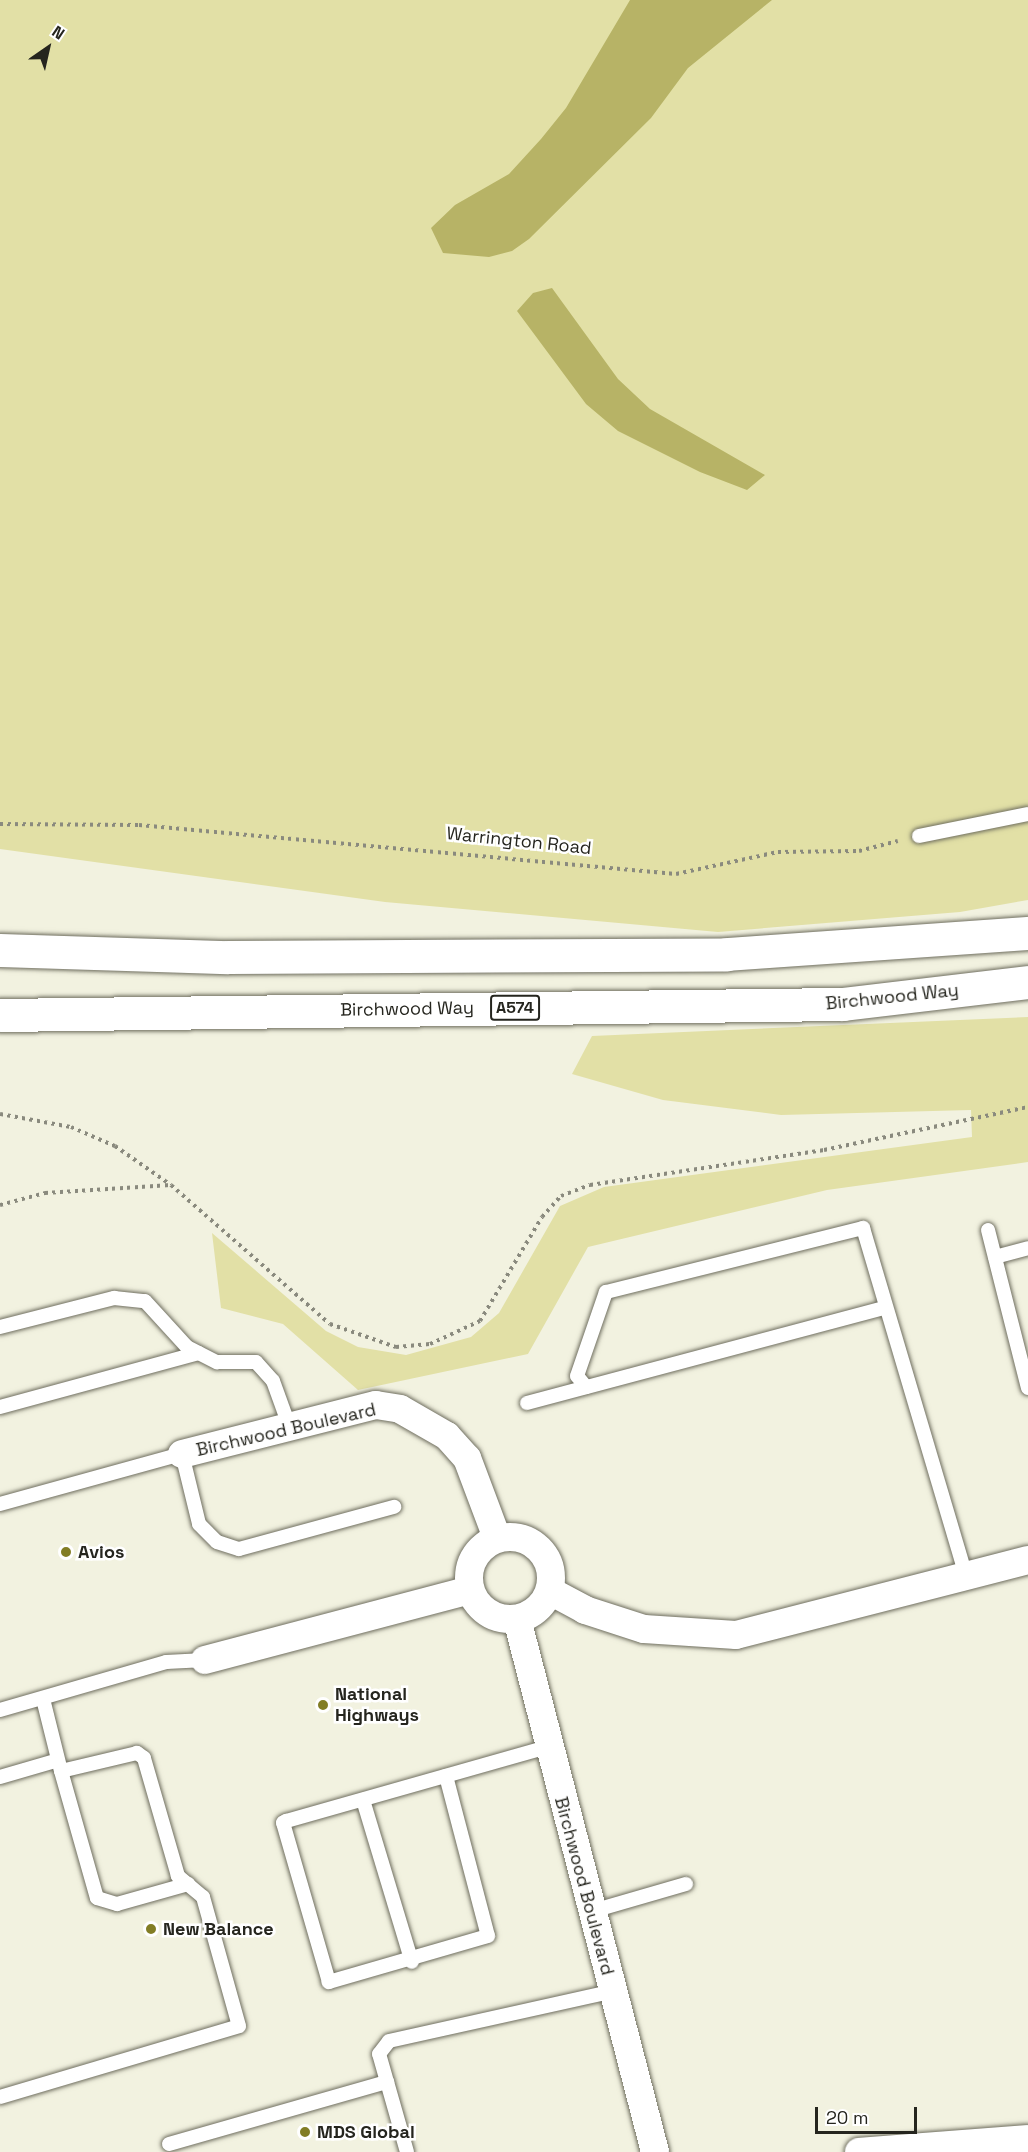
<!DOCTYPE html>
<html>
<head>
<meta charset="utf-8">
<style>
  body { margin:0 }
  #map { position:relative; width:1028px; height:2152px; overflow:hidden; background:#f2f2e0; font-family:"Space Grotesk",sans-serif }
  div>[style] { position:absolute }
  .green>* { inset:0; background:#e2e0a6 }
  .water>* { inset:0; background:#b7b366 }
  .path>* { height:4px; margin-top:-2px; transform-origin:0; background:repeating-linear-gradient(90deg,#8a8a7e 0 3px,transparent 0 7.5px) }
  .roads { filter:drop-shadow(0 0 2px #6f6e5f) drop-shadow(0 0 2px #6f6e5f) }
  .lane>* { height:14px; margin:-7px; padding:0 7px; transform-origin:7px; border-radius:7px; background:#fff }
  .street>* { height:28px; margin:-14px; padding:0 14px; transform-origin:14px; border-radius:14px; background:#fff }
  .street>.ring { margin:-14px; padding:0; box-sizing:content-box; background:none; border:28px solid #fff; border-radius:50% }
  .primary>* { height:33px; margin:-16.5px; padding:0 16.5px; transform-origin:16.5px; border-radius:16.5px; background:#fff }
  .dots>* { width:16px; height:16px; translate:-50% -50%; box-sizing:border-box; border:3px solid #fff; border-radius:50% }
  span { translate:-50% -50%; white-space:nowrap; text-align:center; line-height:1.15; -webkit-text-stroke:5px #fff; paint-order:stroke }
  .shield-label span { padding:2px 4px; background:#fff; border:2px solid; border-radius:4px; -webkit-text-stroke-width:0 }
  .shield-label { font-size:16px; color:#25251e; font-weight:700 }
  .street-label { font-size:18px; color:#25251e }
  .poi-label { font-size:18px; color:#25251e; font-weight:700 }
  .left { translate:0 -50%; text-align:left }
  .north { position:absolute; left:18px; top:18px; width:60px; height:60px; -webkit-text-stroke:4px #fff; paint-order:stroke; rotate:34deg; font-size:16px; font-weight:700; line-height:24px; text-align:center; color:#25251e }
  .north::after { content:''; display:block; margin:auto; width:21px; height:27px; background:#25251e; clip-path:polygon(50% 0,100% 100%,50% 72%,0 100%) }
  .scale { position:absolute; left:815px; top:2107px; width:102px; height:27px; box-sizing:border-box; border:3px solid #25251e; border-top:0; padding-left:8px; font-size:18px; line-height:21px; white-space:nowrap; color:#25251e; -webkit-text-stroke:4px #fff; paint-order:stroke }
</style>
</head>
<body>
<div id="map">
  <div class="green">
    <div style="clip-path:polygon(0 0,1028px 0,1028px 900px,960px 912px,718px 932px,385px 902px,0 849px)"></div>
    <div style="clip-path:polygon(1028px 1017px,1028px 1162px,827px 1190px,588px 1247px,528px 1354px,358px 1390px,283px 1324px,221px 1308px,212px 1233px,326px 1331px,358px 1347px,406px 1355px,471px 1337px,499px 1313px,560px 1206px,604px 1187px,972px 1137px,971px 1110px,781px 1115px,663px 1100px,572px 1074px,592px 1036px)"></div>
  </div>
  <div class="water">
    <div style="clip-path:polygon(630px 0,772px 0,688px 68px,651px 118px,529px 239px,512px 251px,489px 257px,443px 253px,431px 228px,455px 205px,509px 174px,541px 139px,566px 108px)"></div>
    <div style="clip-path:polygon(552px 288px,618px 379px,650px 409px,765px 475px,747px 490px,700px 472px,618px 431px,586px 404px,517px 311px,533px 293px)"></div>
  </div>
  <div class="path">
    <div style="left:0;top:824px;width:139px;rotate:0.4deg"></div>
    <div style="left:139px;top:825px;width:539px;rotate:5.21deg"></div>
    <div style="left:676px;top:874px;width:104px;rotate:-12.2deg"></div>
    <div style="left:778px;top:852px;width:81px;rotate:-0.7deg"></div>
    <div style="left:859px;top:851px;width:40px;rotate:-14.4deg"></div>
    <div style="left:0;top:1114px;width:72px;rotate:10.4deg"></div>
    <div style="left:71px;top:1127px;width:48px;rotate:23.4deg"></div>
    <div style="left:115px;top:1146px;width:68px;rotate:34.9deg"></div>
    <div style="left:171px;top:1185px;width:211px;rotate:41.2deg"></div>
    <div style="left:330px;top:1324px;width:70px;rotate:19.2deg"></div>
    <div style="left:396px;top:1347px;width:34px;rotate:-5deg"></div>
    <div style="left:430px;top:1344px;width:55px;rotate:-24.7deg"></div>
    <div style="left:480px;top:1321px;width:121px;rotate:-59.2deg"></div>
    <div style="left:542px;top:1217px;width:28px;rotate:-48deg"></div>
    <div style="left:561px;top:1196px;width:31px;rotate:-21deg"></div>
    <div style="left:590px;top:1185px;width:237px;rotate:-8.5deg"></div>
    <div style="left:824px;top:1150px;width:208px;rotate:-11.9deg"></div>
    <div style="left:0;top:1205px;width:47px;rotate:-14.9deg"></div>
    <div style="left:45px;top:1193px;width:126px;rotate:-3.6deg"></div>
  </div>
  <div class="roads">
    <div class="lane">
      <div style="left:919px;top:836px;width:111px;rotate:-11.4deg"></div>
      <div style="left:988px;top:1230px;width:163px;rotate:75.8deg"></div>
      <div style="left:995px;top:1257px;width:34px;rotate:-15deg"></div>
      <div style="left:0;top:1327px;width:118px;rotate:-14.3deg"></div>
      <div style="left:114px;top:1298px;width:31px;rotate:6deg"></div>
      <div style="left:145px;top:1301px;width:62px;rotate:47.6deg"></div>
      <div style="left:187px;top:1347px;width:34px;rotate:27deg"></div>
      <div style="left:217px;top:1362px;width:39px"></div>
      <div style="left:256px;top:1362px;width:25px;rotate:48deg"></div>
      <div style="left:273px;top:1381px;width:50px;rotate:70.1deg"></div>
      <div style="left:586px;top:1387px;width:14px;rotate:-129deg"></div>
      <div style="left:577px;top:1376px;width:89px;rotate:-71deg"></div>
      <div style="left:606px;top:1292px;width:265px;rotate:-14deg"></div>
      <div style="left:863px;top:1228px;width:363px;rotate:73.5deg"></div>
      <div style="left:527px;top:1403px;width:369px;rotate:-14.9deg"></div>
      <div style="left:0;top:1407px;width:206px;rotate:-15.2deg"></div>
      <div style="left:0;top:1504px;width:189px;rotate:-15.4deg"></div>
      <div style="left:182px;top:1454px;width:72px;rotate:76.3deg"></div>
      <div style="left:199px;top:1524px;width:25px;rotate:45deg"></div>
      <div style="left:217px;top:1542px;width:23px;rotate:18deg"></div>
      <div style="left:239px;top:1549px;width:161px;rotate:-15.2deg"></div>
      <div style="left:0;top:1710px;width:173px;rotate:-16.1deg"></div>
      <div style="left:166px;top:1662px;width:39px;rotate:-3deg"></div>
      <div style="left:61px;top:1771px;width:132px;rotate:74.2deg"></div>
      <div style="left:97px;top:1898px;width:21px;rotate:17deg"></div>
      <div style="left:117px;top:1904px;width:74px;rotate:-15.7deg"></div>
      <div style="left:446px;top:1776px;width:165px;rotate:75.3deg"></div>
      <div style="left:488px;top:1936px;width:166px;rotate:163.9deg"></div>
      <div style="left:329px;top:1982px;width:166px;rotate:-106.1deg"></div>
      <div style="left:283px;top:1823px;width:4px;rotate:-34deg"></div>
      <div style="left:286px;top:1821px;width:271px;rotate:-15.8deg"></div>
      <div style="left:0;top:1777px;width:60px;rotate:-16.3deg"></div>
      <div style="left:363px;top:1800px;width:169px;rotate:73.2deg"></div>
      <div style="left:589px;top:1912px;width:101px;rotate:-16.1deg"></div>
      <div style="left:0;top:2097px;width:249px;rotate:-16.5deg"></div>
      <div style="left:239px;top:2026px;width:134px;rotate:-105.6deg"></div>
      <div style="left:203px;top:1897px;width:33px;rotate:-140deg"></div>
      <div style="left:178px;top:1876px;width:123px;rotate:-106.1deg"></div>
      <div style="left:144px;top:1758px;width:9px;rotate:-144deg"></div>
      <div style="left:137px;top:1753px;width:78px;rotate:166.7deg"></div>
      <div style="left:61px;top:1771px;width:74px;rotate:-104deg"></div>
      <div style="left:169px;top:2144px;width:227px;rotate:-15.9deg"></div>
      <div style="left:407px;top:2152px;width:102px;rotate:-105.9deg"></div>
      <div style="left:379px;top:2054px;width:16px;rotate:-52deg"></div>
      <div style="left:389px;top:2041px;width:230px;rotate:-12.5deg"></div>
    </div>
    <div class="street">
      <div style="left:182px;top:1454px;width:200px;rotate:-14.2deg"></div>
      <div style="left:376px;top:1405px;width:24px;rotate:9deg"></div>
      <div style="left:400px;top:1409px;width:54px;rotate:29.9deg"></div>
      <div style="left:447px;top:1436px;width:30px;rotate:48deg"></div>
      <div style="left:467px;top:1458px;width:85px;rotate:69.4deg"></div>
      <div class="ring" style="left:469px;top:1537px;width:54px;height:54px"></div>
      <div style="left:550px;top:1591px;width:40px;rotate:28deg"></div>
      <div style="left:585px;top:1610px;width:62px;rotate:17.9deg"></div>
      <div style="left:644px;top:1629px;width:92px;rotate:3.7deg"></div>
      <div style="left:736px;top:1635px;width:301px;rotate:-14.4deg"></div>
      <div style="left:517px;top:1619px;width:551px;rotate:75.48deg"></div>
      <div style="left:205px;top:1660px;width:274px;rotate:-14.8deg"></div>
      <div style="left:859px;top:2152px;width:169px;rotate:-4.4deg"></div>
    </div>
    <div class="primary">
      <div style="left:0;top:950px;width:228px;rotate:1.8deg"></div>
      <div style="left:228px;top:957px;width:499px;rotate:-0.3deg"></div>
      <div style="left:727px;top:954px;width:302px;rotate:-4deg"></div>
      <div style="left:0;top:1015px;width:843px;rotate:-0.75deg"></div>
      <div style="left:843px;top:1004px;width:186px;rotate:-6.8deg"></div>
    </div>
  </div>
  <div class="dots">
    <div style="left:66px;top:1552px;background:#827d24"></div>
    <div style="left:323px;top:1705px;background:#827d24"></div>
    <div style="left:151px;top:1929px;background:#827d24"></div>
    <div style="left:305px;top:2132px;background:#827d24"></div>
  </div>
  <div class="shield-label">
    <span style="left:515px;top:1008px">A574</span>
  </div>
  <div class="street-label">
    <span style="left:519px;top:841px;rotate:6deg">Warrington Road</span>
    <span style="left:892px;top:997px;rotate:-6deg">Birchwood Way</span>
    <span style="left:407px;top:1009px;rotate:-1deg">Birchwood Way</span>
    <span style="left:286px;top:1430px;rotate:-13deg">Birchwood Boulevard</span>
    <span style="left:584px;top:1886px;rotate:75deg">Birchwood Boulevard</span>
  </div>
  <div class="poi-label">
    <span class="left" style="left:78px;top:1552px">Avios</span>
    <span class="left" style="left:335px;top:1705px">National<br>Highways</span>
    <span class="left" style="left:163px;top:1929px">New Balance</span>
    <span class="left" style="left:317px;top:2132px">MDS Global</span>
  </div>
  <div class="north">N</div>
  <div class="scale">20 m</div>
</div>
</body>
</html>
